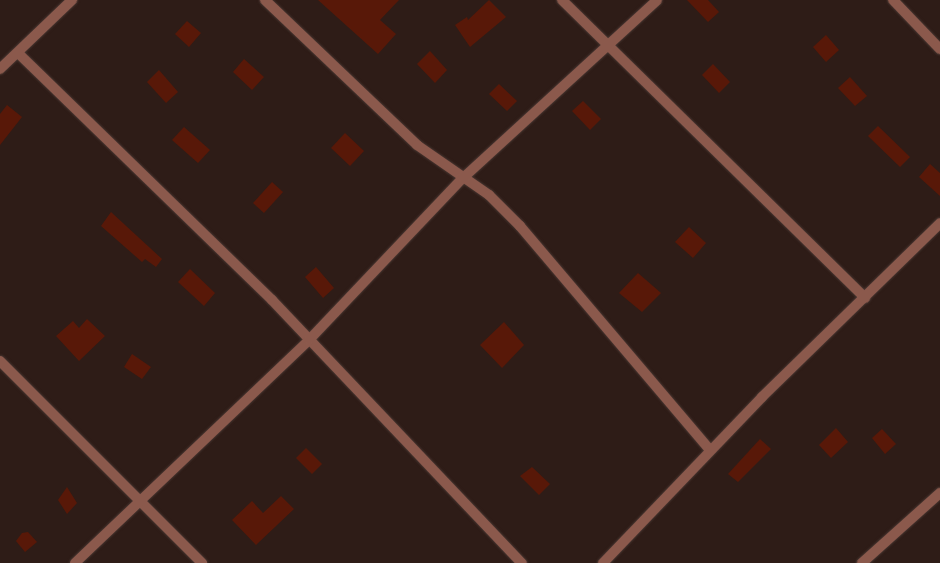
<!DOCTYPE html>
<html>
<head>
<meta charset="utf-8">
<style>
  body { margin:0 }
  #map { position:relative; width:940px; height:563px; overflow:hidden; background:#2e1c17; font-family:"Archivo Narrow",sans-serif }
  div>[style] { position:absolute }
  .building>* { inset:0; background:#581808 }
  .roads { filter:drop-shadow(0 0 1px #483631) drop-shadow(0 0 1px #483631) }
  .street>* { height:10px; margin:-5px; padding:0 5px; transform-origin:5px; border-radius:5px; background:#8b594c }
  span { translate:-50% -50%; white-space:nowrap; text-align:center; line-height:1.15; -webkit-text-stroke:4px #24130e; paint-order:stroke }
</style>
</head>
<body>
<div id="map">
  <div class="building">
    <div style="clip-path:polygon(318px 0,399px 0,380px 20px,396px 34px,378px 54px)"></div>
    <div style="clip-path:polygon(489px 0,506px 17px,470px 47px,455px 25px,467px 17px,468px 20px)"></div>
    <div style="clip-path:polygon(687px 0,708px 0,719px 12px,708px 22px)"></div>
    <div style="clip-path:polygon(187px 21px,201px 33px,189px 47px,175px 34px)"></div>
    <div style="clip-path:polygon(826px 35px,839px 50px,826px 62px,813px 47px)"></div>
    <div style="clip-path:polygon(430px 51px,447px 70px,435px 83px,417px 64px)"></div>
    <div style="clip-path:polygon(244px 59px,264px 77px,252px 90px,233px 72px)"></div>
    <div style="clip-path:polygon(713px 64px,730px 82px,719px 93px,702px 75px)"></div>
    <div style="clip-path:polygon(159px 70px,178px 92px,166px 103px,147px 82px)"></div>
    <div style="clip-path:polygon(850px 77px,867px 96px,855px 106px,838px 88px)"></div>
    <div style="clip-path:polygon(499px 84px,517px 101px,507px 111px,489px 94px)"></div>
    <div style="clip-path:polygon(583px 101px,601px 119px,590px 130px,572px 111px)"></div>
    <div style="clip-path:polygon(7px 105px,22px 117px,0 145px,0 114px)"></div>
    <div style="clip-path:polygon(878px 126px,910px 157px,900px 167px,868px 136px)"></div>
    <div style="clip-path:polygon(184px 127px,210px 150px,198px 163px,172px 140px)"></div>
    <div style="clip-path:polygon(345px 133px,364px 151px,350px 166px,331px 148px)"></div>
    <div style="clip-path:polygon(930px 164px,940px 173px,940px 196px,919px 177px)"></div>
    <div style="clip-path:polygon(272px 182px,283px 192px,264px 213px,253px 203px)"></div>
    <div style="clip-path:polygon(111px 212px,162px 259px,156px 267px,145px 259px,142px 262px,101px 226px)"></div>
    <div style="clip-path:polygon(689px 227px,706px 243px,693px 258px,675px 242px)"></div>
    <div style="clip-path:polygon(316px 267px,334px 288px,323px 298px,305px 277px)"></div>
    <div style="clip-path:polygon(190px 269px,215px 293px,204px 306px,178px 282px)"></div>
    <div style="clip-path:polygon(638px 273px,661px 293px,642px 312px,619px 293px)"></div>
    <div style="clip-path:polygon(87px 319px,105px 336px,79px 361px,56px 336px,73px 321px,79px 328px)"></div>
    <div style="clip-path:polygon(504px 322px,524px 345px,502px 368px,480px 345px)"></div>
    <div style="clip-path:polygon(132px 354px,151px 367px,142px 379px,124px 367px)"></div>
    <div style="clip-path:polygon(836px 428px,848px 442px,831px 458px,819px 445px)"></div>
    <div style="clip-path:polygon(882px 429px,896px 444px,885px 454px,872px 438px)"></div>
    <div style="clip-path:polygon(760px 439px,771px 449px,738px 482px,728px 474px)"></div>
    <div style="clip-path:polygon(306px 448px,322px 464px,312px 474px,296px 458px)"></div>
    <div style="clip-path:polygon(532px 467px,550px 484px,539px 495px,520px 476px)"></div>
    <div style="clip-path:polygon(67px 487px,77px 503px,67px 514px,58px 500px)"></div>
    <div style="clip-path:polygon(281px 496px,294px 509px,256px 545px,232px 520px,252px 501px,263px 513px)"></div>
    <div style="clip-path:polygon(28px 532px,37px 542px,25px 552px,16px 541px,22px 533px)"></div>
  </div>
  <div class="roads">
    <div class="street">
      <div style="left:265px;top:0;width:210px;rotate:43.6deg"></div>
      <div style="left:417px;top:145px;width:88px;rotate:34.8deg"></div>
      <div style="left:489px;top:195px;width:44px;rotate:45deg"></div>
      <div style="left:520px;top:226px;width:294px;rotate:49.7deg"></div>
      <div style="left:562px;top:0;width:425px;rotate:44.5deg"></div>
      <div style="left:893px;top:0;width:68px;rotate:46.2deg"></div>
      <div style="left:18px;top:53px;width:354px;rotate:44.2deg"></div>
      <div style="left:272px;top:300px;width:363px;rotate:46.5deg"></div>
      <div style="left:0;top:69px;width:100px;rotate:-43.8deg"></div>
      <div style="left:0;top:361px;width:286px;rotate:45deg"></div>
      <div style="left:75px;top:563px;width:323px;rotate:-43.6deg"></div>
      <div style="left:309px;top:340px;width:224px;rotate:-46.5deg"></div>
      <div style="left:463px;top:178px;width:263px;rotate:-42.5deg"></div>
      <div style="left:603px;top:563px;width:230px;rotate:-46.2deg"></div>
      <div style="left:762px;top:397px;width:249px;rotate:-44.3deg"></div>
      <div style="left:862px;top:563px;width:105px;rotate:-41.9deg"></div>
    </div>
  </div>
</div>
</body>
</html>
